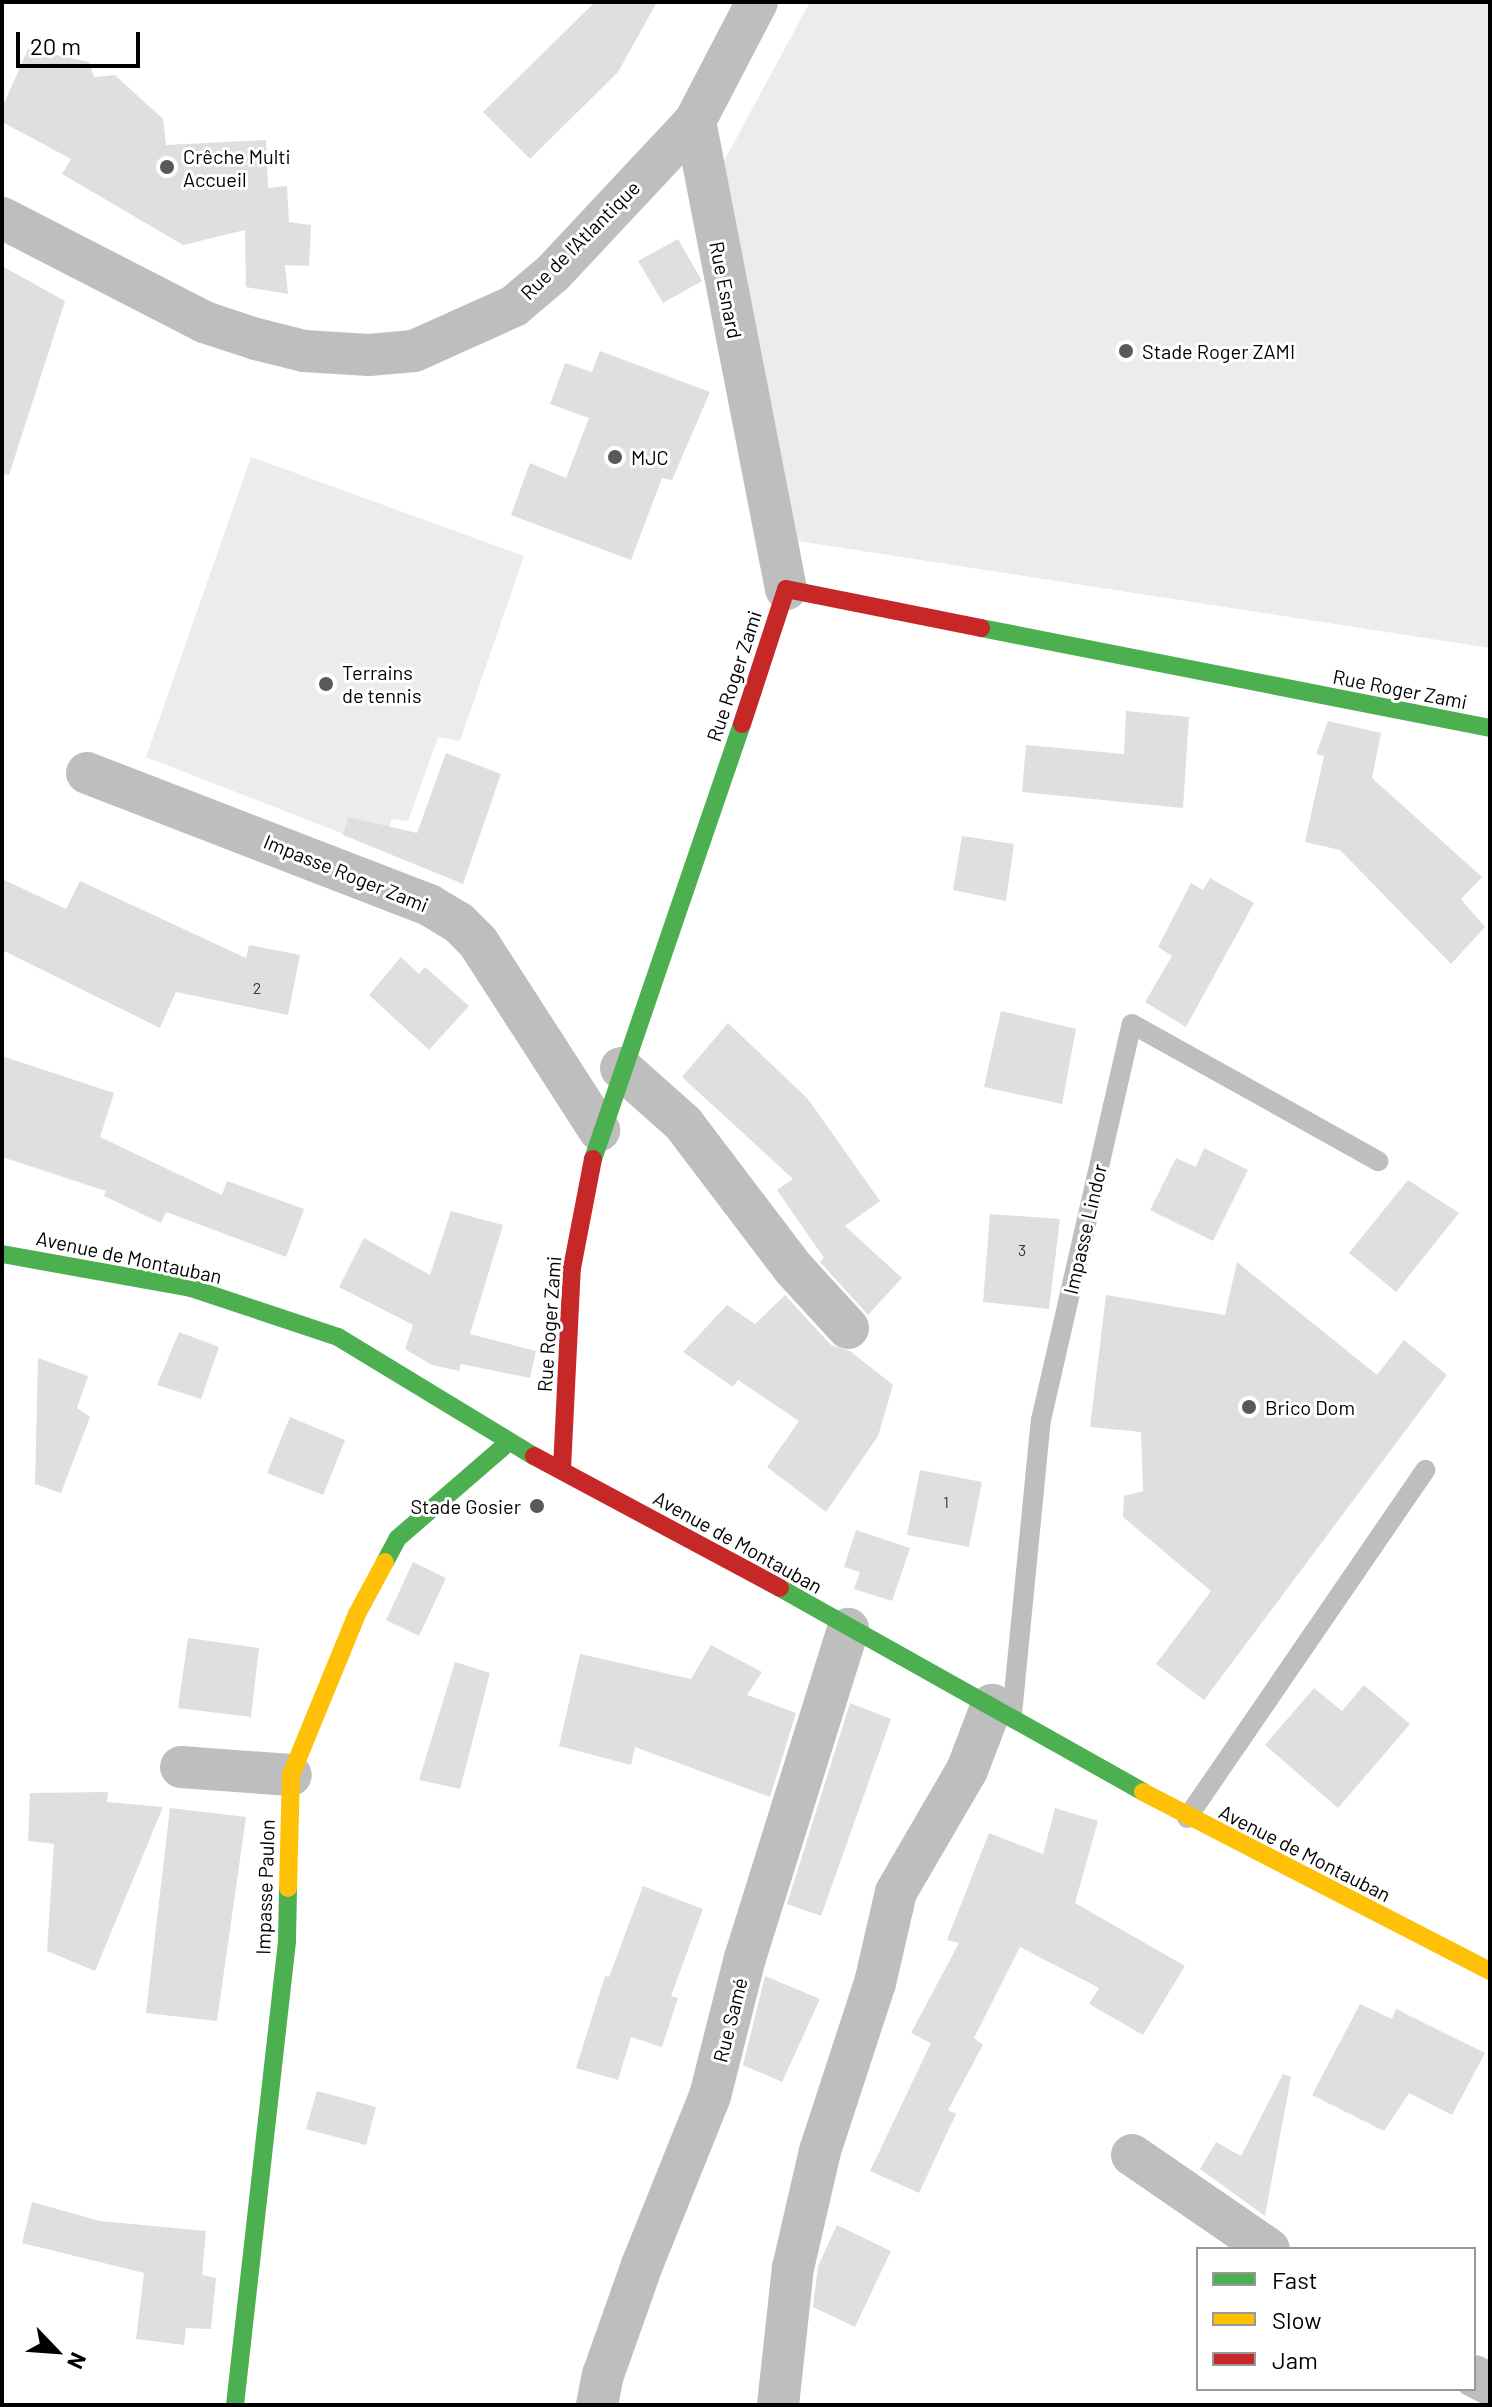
<!DOCTYPE html>
<html>
<head>
<meta charset="utf-8">
<style>
  body { margin:0 }
  #map { position:relative; width:1492px; height:2407px; overflow:hidden; background:#fff; font-family:Barlow,sans-serif }
  div>[style] { position:absolute }
  .green>* { inset:0; background:#ececec }
  .building>* { inset:0; background:#dfdfdf }
  .lane>* { height:20px; margin:-10px; padding:0 10px; transform-origin:10px; border-radius:10px; background:#bebebe }
  .street>* { height:42px; margin:-21px; padding:0 21px; transform-origin:21px; border-radius:21px; background:#bebebe }
  .fast>* { height:18px; margin:-9px; padding:0 9px; transform-origin:9px; border-radius:9px; background:#4caf50 }
  .slow>* { height:18px; margin:-9px; padding:0 9px; transform-origin:9px; border-radius:9px; background:#ffc107 }
  .jam>* { height:18px; margin:-9px; padding:0 9px; transform-origin:9px; border-radius:9px; background:#c62828 }
  .dots>* { width:22px; height:22px; translate:-50% -50%; box-sizing:border-box; border:4px solid #fff; border-radius:50% }
  span { translate:-50% -50%; white-space:nowrap; text-align:center; line-height:1.15; -webkit-text-stroke:6px #fff; paint-order:stroke }
  .number-label { font-size:16px; color:#383838 }
  .number-label span { -webkit-text-stroke-width:0 }
  .poi-label { font-size:20px; color:#000 }
  .left { translate:0 -50%; text-align:left }
  .right { translate:-100% -50%; text-align:right }
  .street-label { font-size:20px; color:#000 }
  .frame { position:absolute; inset:0; border:4px solid #000; pointer-events:none }
  .legend { position:absolute; left:1196px; top:2247px; width:280px; height:144px; box-sizing:border-box; background:#fff; border:2px solid #999; margin:0; padding:10px 14px; list-style:none; font-size:24px; color:#000 }
  .legend li { display:flex; align-items:center; gap:16px; height:40px }
  .legend b { width:40px; border:2px solid #999 }
  .north { position:absolute; left:16px; top:2311px; width:80px; height:80px; -webkit-text-stroke:6px #fff; paint-order:stroke; rotate:115deg; font-size:22px; font-weight:700; line-height:32px; text-align:center; color:#000 }
  .north::after { content:''; display:block; margin:auto; width:28px; height:36px; background:#000; clip-path:polygon(50% 0,100% 100%,50% 72%,0 100%) }
  .scale { position:absolute; left:16px; top:32px; width:124px; height:36px; box-sizing:border-box; border:4px solid #000; border-top:0; padding-left:10px; font-size:24px; line-height:28px; white-space:nowrap; color:#000; -webkit-text-stroke:6px #fff; paint-order:stroke }
</style>
</head>
<body>
<div id="map">
  <div class="green">
    <div style="clip-path:polygon(810px 2px,1490px 2px,1490px 648px,798px 541px,724px 161px)"></div>
    <div style="clip-path:polygon(251px 457px,524px 556px,460px 741px,438px 737px,408px 821px,392px 819px,382px 849px,146px 757px)"></div>
  </div>
  <div class="building">
    <div style="clip-path:polygon(595px 2px,657px 2px,618px 72px,530px 159px,483px 112px)"></div>
    <div style="clip-path:polygon(28px 49px,89px 62px,94px 77px,115px 75px,163px 119px,166px 145px,266px 140px,268px 188px,287px 186px,289px 222px,311px 225px,309px 266px,285px 265px,288px 294px,246px 287px,245px 230px,183px 245px,62px 174px,71px 159px,2px 122px,2px 108px)"></div>
    <div style="clip-path:polygon(678px 239px,702px 281px,663px 303px,638px 261px)"></div>
    <div style="clip-path:polygon(2px 266px,65px 301px,9px 475px,2px 474px)"></div>
    <div style="clip-path:polygon(600px 351px,710px 392px,672px 480px,662px 478px,631px 560px,511px 515px,530px 463px,566px 478px,589px 418px,550px 404px,565px 363px,592px 372px)"></div>
    <div style="clip-path:polygon(1126px 711px,1189px 717px,1183px 808px,1022px 792px,1026px 745px,1124px 754px)"></div>
    <div style="clip-path:polygon(1328px 721px,1381px 733px,1372px 778px,1482px 877px,1461px 899px,1485px 927px,1451px 964px,1340px 850px,1305px 842px,1324px 756px,1316px 754px)"></div>
    <div style="clip-path:polygon(446px 753px,501px 774px,463px 884px,343px 835px,348px 817px,417px 833px)"></div>
    <div style="clip-path:polygon(962px 836px,1014px 844px,1006px 901px,953px 890px)"></div>
    <div style="clip-path:polygon(1210px 878px,1254px 903px,1186px 1027px,1145px 1002px,1172px 956px,1158px 947px,1191px 883px,1203px 890px)"></div>
    <div style="clip-path:polygon(2px 879px,66px 909px,80px 881px,246px 958px,249px 945px,300px 955px,288px 1015px,176px 992px,160px 1028px,2px 950px)"></div>
    <div style="clip-path:polygon(401px 957px,419px 974px,425px 967px,469px 1006px,429px 1050px,369px 995px)"></div>
    <div style="clip-path:polygon(1001px 1011px,1076px 1029px,1062px 1104px,984px 1087px)"></div>
    <div style="clip-path:polygon(728px 1023px,808px 1099px,880px 1201px,845px 1226px,902px 1278px,868px 1315px,820px 1262px,824px 1258px,777px 1190px,793px 1179px,682px 1077px)"></div>
    <div style="clip-path:polygon(2px 1056px,114px 1093px,100px 1137px,222px 1195px,227px 1181px,304px 1209px,286px 1257px,166px 1212px,161px 1223px,104px 1196px,106px 1191px,2px 1157px)"></div>
    <div style="clip-path:polygon(1204px 1148px,1248px 1170px,1213px 1241px,1150px 1210px,1176px 1158px,1196px 1167px)"></div>
    <div style="clip-path:polygon(1408px 1180px,1459px 1213px,1396px 1292px,1349px 1253px)"></div>
    <div style="clip-path:polygon(451px 1211px,503px 1225px,470px 1334px,536px 1351px,530px 1378px,461px 1364px,459px 1371px,432px 1365px,405px 1349px,413px 1325px,339px 1287px,364px 1238px,430px 1275px)"></div>
    <div style="clip-path:polygon(990px 1214px,1060px 1219px,1049px 1309px,983px 1302px)"></div>
    <div style="clip-path:polygon(1237px 1262px,1377px 1375px,1404px 1340px,1447px 1375px,1204px 1700px,1156px 1664px,1211px 1591px,1123px 1517px,1124px 1496px,1143px 1491px,1141px 1432px,1090px 1427px,1106px 1295px,1225px 1315px)"></div>
    <div style="clip-path:polygon(785px 1295px,831px 1345px,850px 1351px,893px 1385px,878px 1436px,826px 1512px,767px 1467px,799px 1421px,738px 1380px,733px 1387px,683px 1352px,727px 1305px,755px 1324px)"></div>
    <div style="clip-path:polygon(179px 1332px,219px 1347px,201px 1399px,157px 1385px)"></div>
    <div style="clip-path:polygon(38px 1358px,88px 1376px,77px 1408px,90px 1417px,61px 1493px,35px 1484px)"></div>
    <div style="clip-path:polygon(290px 1417px,345px 1440px,323px 1495px,267px 1473px)"></div>
    <div style="clip-path:polygon(920px 1470px,982px 1482px,969px 1547px,907px 1535px)"></div>
    <div style="clip-path:polygon(856px 1530px,910px 1548px,892px 1601px,854px 1589px,860px 1572px,844px 1567px)"></div>
    <div style="clip-path:polygon(413px 1562px,446px 1578px,419px 1636px,386px 1620px)"></div>
    <div style="clip-path:polygon(188px 1638px,259px 1648px,251px 1717px,178px 1708px)"></div>
    <div style="clip-path:polygon(711px 1645px,762px 1672px,747px 1695px,796px 1713px,770px 1797px,635px 1747px,631px 1765px,559px 1746px,580px 1654px,691px 1679px)"></div>
    <div style="clip-path:polygon(455px 1662px,490px 1673px,460px 1789px,419px 1780px)"></div>
    <div style="clip-path:polygon(1364px 1685px,1410px 1724px,1338px 1808px,1265px 1745px,1314px 1688px,1342px 1711px)"></div>
    <div style="clip-path:polygon(850px 1703px,891px 1719px,821px 1916px,787px 1904px)"></div>
    <div style="clip-path:polygon(108px 1792px,107px 1802px,163px 1807px,95px 1971px,47px 1951px,54px 1844px,28px 1841px,30px 1793px)"></div>
    <div style="clip-path:polygon(170px 1808px,246px 1817px,217px 2021px,146px 2013px)"></div>
    <div style="clip-path:polygon(1055px 1808px,1098px 1821px,1075px 1903px,1185px 1966px,1143px 2035px,1089px 2004px,1099px 1988px,1020px 1947px,974px 2038px,983px 2045px,948px 2110px,956px 2114px,919px 2193px,870px 2171px,931px 2043px,911px 2033px,959px 1943px,947px 1940px,989px 1833px,1043px 1854px)"></div>
    <div style="clip-path:polygon(643px 1886px,703px 1909px,671px 1996px,678px 1998px,662px 2047px,631px 2037px,618px 2080px,576px 2068px,605px 1976px,609px 1977px)"></div>
    <div style="clip-path:polygon(765px 1976px,820px 1999px,782px 2082px,743px 2065px)"></div>
    <div style="clip-path:polygon(1360px 2004px,1392px 2019px,1396px 2009px,1485px 2053px,1452px 2115px,1409px 2093px,1384px 2131px,1312px 2095px)"></div>
    <div style="clip-path:polygon(1283px 2074px,1291px 2077px,1265px 2216px,1200px 2169px,1216px 2142px,1241px 2156px)"></div>
    <div style="clip-path:polygon(317px 2091px,376px 2107px,366px 2145px,306px 2129px)"></div>
    <div style="clip-path:polygon(32px 2202px,100px 2221px,206px 2231px,202px 2275px,216px 2278px,211px 2329px,186px 2328px,184px 2345px,136px 2339px,144px 2273px,22px 2243px)"></div>
    <div style="clip-path:polygon(837px 2225px,891px 2251px,855px 2327px,813px 2307px,818px 2266px)"></div>
  </div>
  <div class="lane">
    <div style="left:1012px;top:1714px;width:295px;rotate:-84.4deg"></div>
    <div style="left:1041px;top:1420px;width:406px;rotate:-77.1deg"></div>
    <div style="left:1132px;top:1024px;width:282px;rotate:29.1deg"></div>
    <div style="left:1187px;top:1818px;width:422px;rotate:-55.6deg"></div>
  </div>
  <div class="street">
    <div style="left:757px;top:2px;width:134px;rotate:117.5deg"></div>
    <div style="left:695px;top:121px;width:477px;rotate:79deg"></div>
    <div style="left:2px;top:218px;width:227px;rotate:27.2deg"></div>
    <div style="left:204px;top:322px;width:55px;rotate:18.1deg"></div>
    <div style="left:256px;top:339px;width:49px;rotate:14deg"></div>
    <div style="left:304px;top:351px;width:65px;rotate:3.5deg"></div>
    <div style="left:369px;top:355px;width:45px;rotate:-5.1deg"></div>
    <div style="left:414px;top:351px;width:110px;rotate:-24.2deg"></div>
    <div style="left:514px;top:306px;width:51px;rotate:-40.2deg"></div>
    <div style="left:553px;top:273px;width:208px;rotate:-46.9deg"></div>
    <div style="left:87px;top:773px;width:367px;rotate:21.1deg"></div>
    <div style="left:429px;top:905px;width:35px;rotate:31deg"></div>
    <div style="left:459px;top:923px;width:27px;rotate:45deg"></div>
    <div style="left:478px;top:942px;width:224px;rotate:57.2deg"></div>
    <div style="left:621px;top:1068px;width:83px;rotate:41.6deg"></div>
    <div style="left:683px;top:1123px;width:183px;rotate:52.8deg"></div>
    <div style="left:794px;top:1269px;width:80px;rotate:47.5deg"></div>
    <div style="left:181px;top:1767px;width:110px;rotate:4.2deg"></div>
    <div style="left:1132px;top:2155px;width:166px;rotate:34.5deg"></div>
    <div style="left:1474px;top:2376px;width:18px;rotate:27deg"></div>
    <div style="left:597px;top:2405px;width:31px;rotate:-79deg"></div>
    <div style="left:603px;top:2375px;width:117px;rotate:-70.5deg"></div>
    <div style="left:642px;top:2265px;width:182px;rotate:-68.1deg"></div>
    <div style="left:710px;top:2096px;width:142px;rotate:-75.8deg"></div>
    <div style="left:745px;top:1958px;width:345px;rotate:-72.6deg"></div>
    <div style="left:778px;top:2405px;width:138px;rotate:-83.8deg"></div>
    <div style="left:793px;top:2268px;width:120px;rotate:-77deg"></div>
    <div style="left:820px;top:2151px;width:177px;rotate:-71.9deg"></div>
    <div style="left:875px;top:1983px;width:93px;rotate:-77deg"></div>
    <div style="left:896px;top:1892px;width:141px;rotate:-59.8deg"></div>
    <div style="left:967px;top:1770px;width:70px;rotate:-69deg"></div>
  </div>
  <div class="fast">
    <div style="left:981px;top:628px;width:519px;rotate:11.11deg"></div>
    <div style="left:593px;top:1159px;width:460px;rotate:-71.1deg"></div>
    <div style="left:2px;top:1254px;width:192px;rotate:10.2deg"></div>
    <div style="left:191px;top:1288px;width:155px;rotate:18.4deg"></div>
    <div style="left:338px;top:1337px;width:229px;rotate:31.3deg"></div>
    <div style="left:385px;top:1562px;width:27px;rotate:-62deg"></div>
    <div style="left:398px;top:1538px;width:147px;rotate:-40.9deg"></div>
    <div style="left:780px;top:1588px;width:416px;rotate:29.3deg"></div>
    <div style="left:235px;top:2405px;width:467px;rotate:-83.6deg"></div>
    <div style="left:287px;top:1941px;width:53px;rotate:-88.9deg"></div>
  </div>
  <div class="slow">
    <div style="left:1143px;top:1792px;width:390px;rotate:27.3deg"></div>
    <div style="left:288px;top:1888px;width:113px;rotate:-88.5deg"></div>
    <div style="left:291px;top:1775px;width:174px;rotate:-67.7deg"></div>
    <div style="left:357px;top:1614px;width:59px;rotate:-61.7deg"></div>
  </div>
  <div class="jam">
    <div style="left:742px;top:724px;width:142px;rotate:-71.9deg"></div>
    <div style="left:786px;top:589px;width:199px;rotate:11.3deg"></div>
    <div style="left:534px;top:1456px;width:279px;rotate:28.2deg"></div>
    <div style="left:562px;top:1469px;width:201px;rotate:-87.2deg"></div>
    <div style="left:572px;top:1268px;width:111px;rotate:-79.1deg"></div>
  </div>
  <div class="dots">
    <div style="left:167px;top:167px;background:#595959"></div>
    <div style="left:1126px;top:351px;background:#595959"></div>
    <div style="left:615px;top:457px;background:#595959"></div>
    <div style="left:326px;top:684px;background:#595959"></div>
    <div style="left:1249px;top:1407px;background:#595959"></div>
    <div style="left:537px;top:1506px;background:#595959"></div>
  </div>
  <div class="number-label">
    <span style="left:257px;top:988px">2</span>
    <span style="left:1022px;top:1250px">3</span>
    <span style="left:946px;top:1502px">1</span>
  </div>
  <div class="poi-label">
    <span class="left" style="left:183px;top:168px">Crêche Multi<br>Accueil</span>
    <span class="left" style="left:1142px;top:351px">Stade Roger ZAMI</span>
    <span class="left" style="left:631px;top:457px">MJC</span>
    <span class="left" style="left:342px;top:684px">Terrains<br>de tennis</span>
    <span class="left" style="left:1265px;top:1407px">Brico Dom</span>
    <span class="right" style="left:521px;top:1506px">Stade Gosier</span>
  </div>
  <div class="street-label">
    <span style="left:580px;top:240px;rotate:-45deg">Rue de l'Atlantique</span>
    <span style="left:726px;top:290px;rotate:79deg">Rue Esnard</span>
    <span style="left:734px;top:676px;rotate:-72deg">Rue Roger Zami</span>
    <span style="left:1400px;top:689px;rotate:11deg">Rue Roger Zami</span>
    <span style="left:346px;top:873px;rotate:22deg">Impasse Roger Zami</span>
    <span style="left:1085px;top:1229px;rotate:-77deg">Impasse Lindor</span>
    <span style="left:129px;top:1257px;rotate:12deg">Avenue de Montauban</span>
    <span style="left:549px;top:1324px;rotate:-86deg">Rue Roger Zami</span>
    <span style="left:738px;top:1542px;rotate:29deg">Avenue de Montauban</span>
    <span style="left:1305px;top:1853px;rotate:27deg">Avenue de Montauban</span>
    <span style="left:265px;top:1887px;rotate:-88deg">Impasse Paulon</span>
    <span style="left:730px;top:2020px;rotate:-76deg">Rue Samé</span>
  </div>
  <div class="frame"></div>
  <ul class="legend">
  <li><b style="height:10px;background:#4caf50"></b>Fast</li>
  <li><b style="height:10px;background:#ffc107"></b>Slow</li>
  <li><b style="height:10px;background:#c62828"></b>Jam</li>
  </ul>
  <div class="north">N</div>
  <div class="scale">20 m</div>
</div>
</body>
</html>
